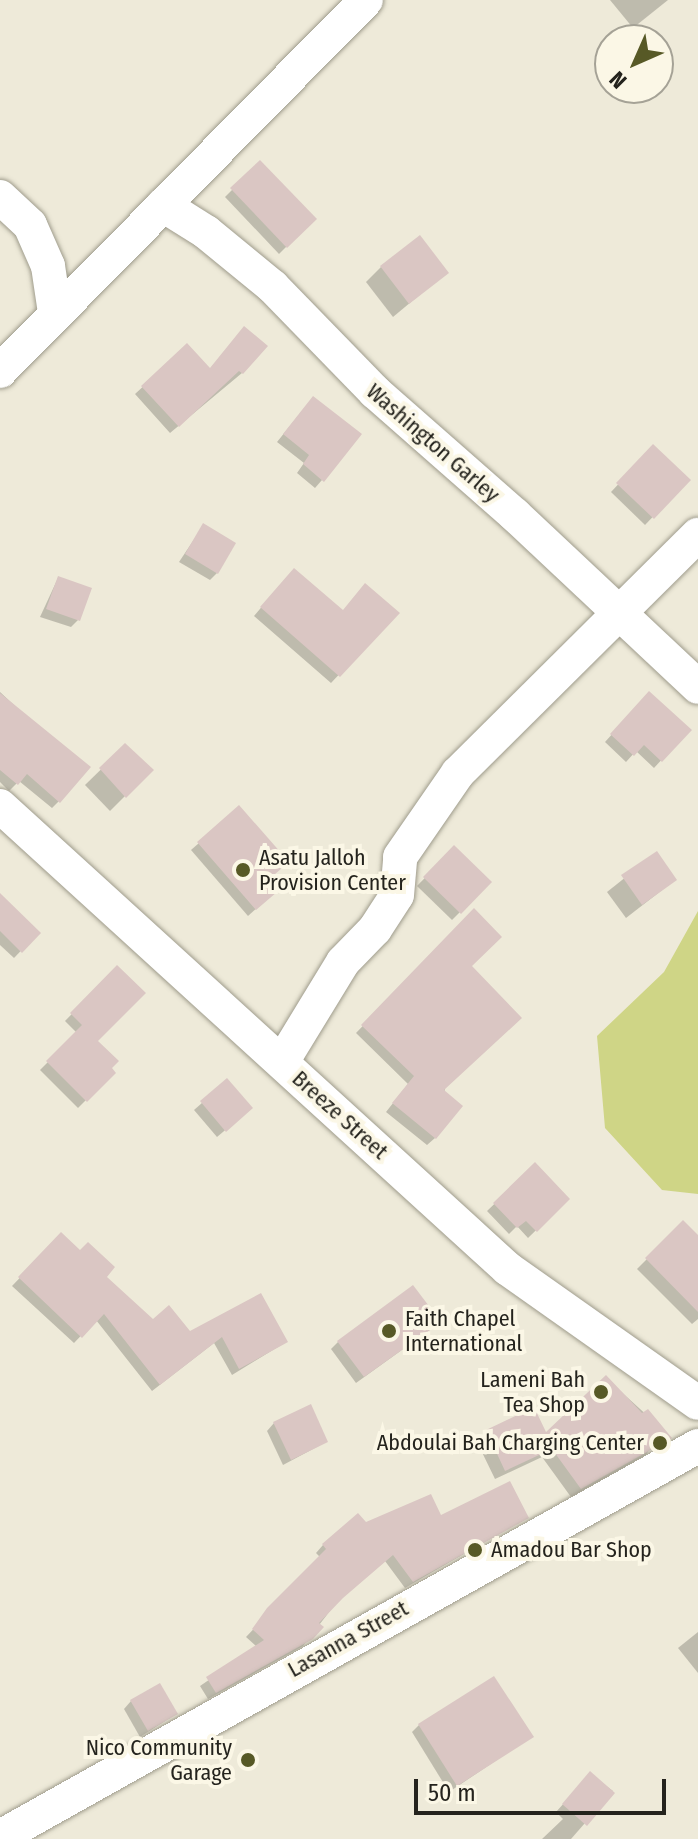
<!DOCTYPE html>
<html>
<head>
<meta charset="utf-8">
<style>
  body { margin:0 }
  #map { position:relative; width:698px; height:1839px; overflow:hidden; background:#eeead9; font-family:"Fira Sans Condensed",sans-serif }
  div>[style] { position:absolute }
  .green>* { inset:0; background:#cfd586 }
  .shadow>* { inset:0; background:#0003 }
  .building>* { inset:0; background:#dac6c3 }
  .roads { filter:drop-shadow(0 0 2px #9f9c8c) drop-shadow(0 0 2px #9f9c8c) }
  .minor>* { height:34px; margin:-17px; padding:0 17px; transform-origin:17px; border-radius:17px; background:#fff }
  .dots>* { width:22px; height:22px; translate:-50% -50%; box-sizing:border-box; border:4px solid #fbf7e6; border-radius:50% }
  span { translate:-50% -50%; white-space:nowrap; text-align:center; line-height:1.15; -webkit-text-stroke:8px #fbf7e6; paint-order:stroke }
  .street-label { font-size:22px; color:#24231d }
  .poi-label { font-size:22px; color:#24231d }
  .left { translate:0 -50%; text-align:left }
  .right { translate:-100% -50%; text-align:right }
  .north { position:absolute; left:594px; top:24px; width:80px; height:80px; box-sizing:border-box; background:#fbf7e6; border:2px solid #a5a296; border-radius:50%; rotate:225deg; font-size:22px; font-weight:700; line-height:32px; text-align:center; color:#24231d }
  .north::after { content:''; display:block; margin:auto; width:28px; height:36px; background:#575926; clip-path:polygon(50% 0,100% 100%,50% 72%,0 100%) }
  .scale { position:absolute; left:414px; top:1779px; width:252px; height:36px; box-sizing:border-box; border:4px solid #24231d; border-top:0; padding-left:10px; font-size:24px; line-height:28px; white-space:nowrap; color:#24231d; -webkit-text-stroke:6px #fbf7e6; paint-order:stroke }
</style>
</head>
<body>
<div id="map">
  <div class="green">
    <div style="clip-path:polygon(698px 911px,698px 1194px,662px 1190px,605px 1128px,597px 1036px,664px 972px)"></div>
  </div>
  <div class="shadow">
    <div style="clip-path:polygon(610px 0,668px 0,633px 28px)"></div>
    <div style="clip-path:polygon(259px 163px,314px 219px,279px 254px,225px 197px)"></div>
    <div style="clip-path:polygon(381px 267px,447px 272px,393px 317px,366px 282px)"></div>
    <div style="clip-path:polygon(244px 329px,242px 373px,170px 433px,135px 394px,187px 346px,209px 370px)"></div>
    <div style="clip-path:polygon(306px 406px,322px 480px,315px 488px,297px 473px,304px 463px,277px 442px)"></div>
    <div style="clip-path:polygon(653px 447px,688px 480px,645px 525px,611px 492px)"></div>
    <div style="clip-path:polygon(203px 526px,217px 573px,210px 580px,179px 562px)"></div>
    <div style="clip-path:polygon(287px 577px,342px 612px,397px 613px,331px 683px,254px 616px)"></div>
    <div style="clip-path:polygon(58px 578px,78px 620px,71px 627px,40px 617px)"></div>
    <div style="clip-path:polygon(0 692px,62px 750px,59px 801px,52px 808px,19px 781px,9px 791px,0 782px)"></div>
    <div style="clip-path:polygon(642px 701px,689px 730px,654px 768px,636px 751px,626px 762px,605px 742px)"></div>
    <div style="clip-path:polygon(125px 746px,151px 770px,110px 811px,85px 785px)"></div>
    <div style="clip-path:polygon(199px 843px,265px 882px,267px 899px,248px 916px,191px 850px)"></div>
    <div style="clip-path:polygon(455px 847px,490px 882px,452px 920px,417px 886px)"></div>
    <div style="clip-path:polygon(656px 853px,675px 880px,626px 918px,607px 892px)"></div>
    <div style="clip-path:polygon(0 895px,38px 933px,14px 958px,0 945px)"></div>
    <div style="clip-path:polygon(474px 911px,470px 966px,435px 1138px,427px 1145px,386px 1112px,408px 1084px,356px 1033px)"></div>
    <div style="clip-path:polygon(117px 968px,96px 1041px,113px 1073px,78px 1108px,40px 1070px,77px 1033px,65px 1021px)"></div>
    <div style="clip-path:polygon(227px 1081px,243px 1115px,217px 1137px,194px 1110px)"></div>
    <div style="clip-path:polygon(535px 1165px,568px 1199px,528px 1238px,517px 1226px,509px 1234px,487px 1211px)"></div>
    <div style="clip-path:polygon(683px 1223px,698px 1237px,698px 1319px,692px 1324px,637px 1269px)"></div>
    <div style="clip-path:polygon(61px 1235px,153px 1321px,189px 1333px,286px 1342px,232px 1375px,214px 1343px,152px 1391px,96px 1320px,74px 1343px,12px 1286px)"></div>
    <div style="clip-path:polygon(431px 1329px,356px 1383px,331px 1349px,338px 1342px)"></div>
    <div style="clip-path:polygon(606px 1378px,662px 1429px,646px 1455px,571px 1497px,542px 1457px,495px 1479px,477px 1442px,487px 1432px,533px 1410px,546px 1436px)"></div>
    <div style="clip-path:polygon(274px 1423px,326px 1442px,283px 1465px,267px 1431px)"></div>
    <div style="clip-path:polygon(441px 1518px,526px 1518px,405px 1588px,385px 1561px,336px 1603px,303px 1646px,208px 1699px,200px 1686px,257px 1647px,246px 1637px,321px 1558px,316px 1553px,323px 1545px,365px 1524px)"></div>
    <div style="clip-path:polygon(698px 1632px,698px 1673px,678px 1648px)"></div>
    <div style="clip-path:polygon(131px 1701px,176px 1714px,140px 1737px,124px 1709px)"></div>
    <div style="clip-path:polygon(419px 1725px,531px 1737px,449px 1792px,412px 1732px)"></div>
    <div style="clip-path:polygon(590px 1774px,613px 1791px,571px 1839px,542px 1839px,563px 1819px,556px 1812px)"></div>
  </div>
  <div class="building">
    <div style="clip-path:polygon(260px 160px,317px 219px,287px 248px,230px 188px)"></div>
    <div style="clip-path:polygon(420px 235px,449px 273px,409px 304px,380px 266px)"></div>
    <div style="clip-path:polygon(244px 326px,268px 346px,243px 374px,239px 371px,179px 427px,141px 386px,187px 343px,210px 368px)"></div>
    <div style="clip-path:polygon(313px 396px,362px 434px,324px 482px,303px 464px,309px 455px,283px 434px)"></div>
    <div style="clip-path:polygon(653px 444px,691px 480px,654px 519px,616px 483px)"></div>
    <div style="clip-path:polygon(203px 523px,236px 543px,218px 574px,185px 554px)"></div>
    <div style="clip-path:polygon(294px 568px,343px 610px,365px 583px,400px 613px,340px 677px,260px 607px)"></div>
    <div style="clip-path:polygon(58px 576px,92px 588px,80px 621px,46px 609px)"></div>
    <div style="clip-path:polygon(649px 691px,692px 730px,662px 762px,644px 745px,634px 756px,610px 734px)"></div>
    <div style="clip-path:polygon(0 693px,91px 767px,60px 803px,27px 774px,18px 785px,0 770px)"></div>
    <div style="clip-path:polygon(125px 743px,154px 770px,126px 798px,99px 768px)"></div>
    <div style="clip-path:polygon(239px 805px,289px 862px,267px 881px,277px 892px,256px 910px,197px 842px)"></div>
    <div style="clip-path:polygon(454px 845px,492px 882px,461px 914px,423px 877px)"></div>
    <div style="clip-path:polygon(657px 851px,677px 880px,642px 905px,621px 875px)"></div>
    <div style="clip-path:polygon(0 893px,41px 933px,22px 953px,0 931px)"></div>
    <div style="clip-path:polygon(474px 908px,502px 937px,472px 966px,522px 1018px,444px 1090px,463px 1106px,436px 1139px,392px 1103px,414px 1076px,361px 1025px)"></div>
    <div style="clip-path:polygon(117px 965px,146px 993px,98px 1041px,119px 1061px,112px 1068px,116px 1073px,87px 1102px,46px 1061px,82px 1025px,70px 1013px)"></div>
    <div style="clip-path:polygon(227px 1078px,253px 1108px,226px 1132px,200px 1101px)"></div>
    <div style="clip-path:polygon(535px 1162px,570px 1199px,537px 1232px,526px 1221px,517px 1228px,493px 1203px)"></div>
    <div style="clip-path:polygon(683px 1220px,698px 1235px,698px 1312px,645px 1258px)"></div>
    <div style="clip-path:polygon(61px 1232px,80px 1250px,88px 1242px,115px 1267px,107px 1277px,153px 1319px,169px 1305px,190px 1331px,261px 1293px,288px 1342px,239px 1369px,222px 1337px,160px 1385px,104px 1314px,82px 1338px,18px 1277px)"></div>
    <div style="clip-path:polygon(413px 1285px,441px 1322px,364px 1377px,337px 1341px)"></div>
    <div style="clip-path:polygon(606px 1375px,642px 1413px,648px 1409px,672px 1438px,581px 1489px,552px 1449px,505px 1471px,486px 1430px,534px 1407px,546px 1432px)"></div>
    <div style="clip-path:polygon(311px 1404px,328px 1442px,291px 1460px,273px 1422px)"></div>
    <div style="clip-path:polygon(510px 1481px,529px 1518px,413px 1582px,393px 1555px,343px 1598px,319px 1623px,324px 1627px,313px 1639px,216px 1693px,206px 1677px,264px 1640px,252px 1629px,267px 1608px,326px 1549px,322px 1544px,358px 1513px,366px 1522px,431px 1494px,441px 1515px)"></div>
    <div style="clip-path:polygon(494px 1676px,534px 1737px,457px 1786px,418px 1724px)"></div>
    <div style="clip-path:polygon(160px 1683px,178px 1714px,148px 1731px,130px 1700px)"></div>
    <div style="clip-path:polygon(590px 1771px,615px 1793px,587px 1826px,562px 1804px)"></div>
  </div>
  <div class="roads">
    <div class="minor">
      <div style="left:0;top:197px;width:41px;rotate:43deg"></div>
      <div style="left:30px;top:225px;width:45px;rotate:66.3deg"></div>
      <div style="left:48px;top:266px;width:48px;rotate:81.5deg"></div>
      <div style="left:163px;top:205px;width:51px;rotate:32.1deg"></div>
      <div style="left:206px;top:232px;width:87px;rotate:39.4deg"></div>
      <div style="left:273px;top:287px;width:146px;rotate:45.8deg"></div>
      <div style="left:375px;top:392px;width:186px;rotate:41.3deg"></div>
      <div style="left:515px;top:515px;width:251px;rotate:43.2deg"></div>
      <div style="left:0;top:371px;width:521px;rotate:-45.39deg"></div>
      <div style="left:0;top:806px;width:687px;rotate:42.35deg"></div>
      <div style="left:508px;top:1269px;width:232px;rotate:35.2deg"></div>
      <div style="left:282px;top:1062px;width:117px;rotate:-58.6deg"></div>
      <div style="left:343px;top:962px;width:46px;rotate:-45.9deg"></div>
      <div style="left:375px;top:929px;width:40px;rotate:-57.1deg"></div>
      <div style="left:397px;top:895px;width:38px;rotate:-85deg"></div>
      <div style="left:400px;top:857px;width:102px;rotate:-55.4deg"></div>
      <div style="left:458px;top:773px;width:338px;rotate:-44.8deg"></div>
      <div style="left:0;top:1837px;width:800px;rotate:-29.26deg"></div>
    </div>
  </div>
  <div class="dots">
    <div style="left:243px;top:870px;background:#575926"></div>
    <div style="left:389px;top:1331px;background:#575926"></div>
    <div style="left:601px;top:1392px;background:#575926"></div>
    <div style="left:660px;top:1443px;background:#575926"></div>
    <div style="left:475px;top:1550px;background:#575926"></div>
    <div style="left:248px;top:1760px;background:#575926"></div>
  </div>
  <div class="street-label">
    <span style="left:433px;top:443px;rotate:41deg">Washington Garley</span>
    <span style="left:340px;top:1115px;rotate:42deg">Breeze Street</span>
    <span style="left:348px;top:1639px;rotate:-29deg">Lasanna Street</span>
  </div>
  <div class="poi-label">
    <span class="left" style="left:259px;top:870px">Asatu Jalloh<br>Provision Center</span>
    <span class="left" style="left:405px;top:1331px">Faith Chapel<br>International</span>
    <span class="right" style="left:585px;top:1392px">Lameni Bah<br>Tea Shop</span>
    <span class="right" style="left:644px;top:1443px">Abdoulai Bah Charging Center</span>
    <span class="left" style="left:491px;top:1550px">Amadou Bar Shop</span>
    <span class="right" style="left:232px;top:1760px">Nico Community<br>Garage</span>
  </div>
  <div class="north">N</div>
  <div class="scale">50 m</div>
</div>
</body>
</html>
